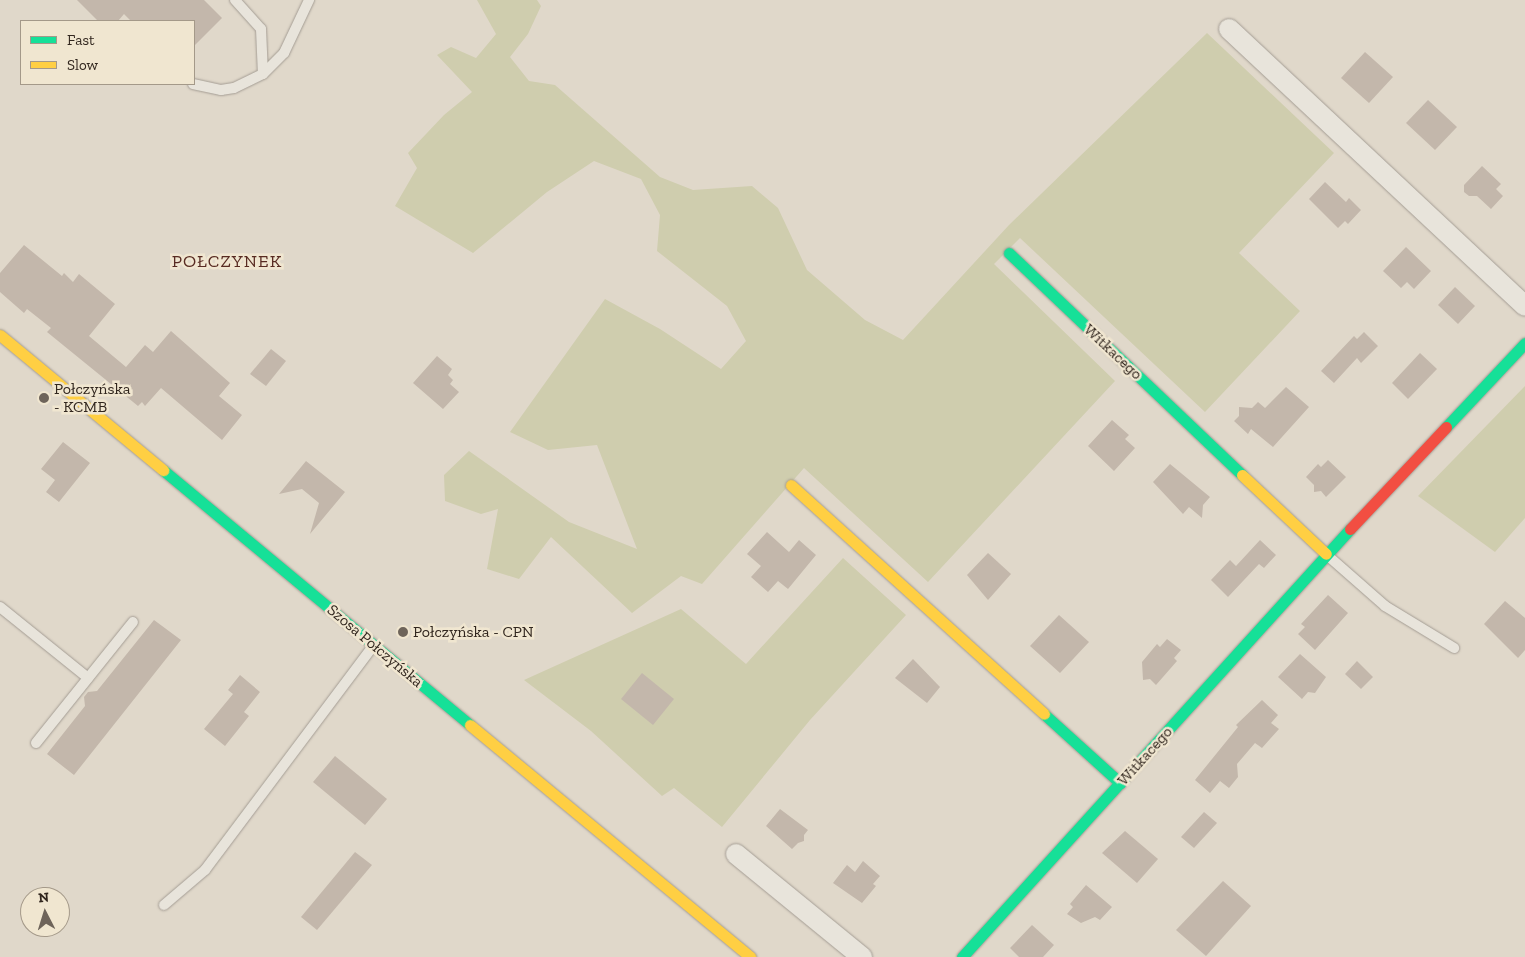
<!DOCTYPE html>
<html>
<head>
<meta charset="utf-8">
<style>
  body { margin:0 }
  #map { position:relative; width:1525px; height:957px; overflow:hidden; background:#e0d8ca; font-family:"Zilla Slab",serif }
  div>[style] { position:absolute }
  .green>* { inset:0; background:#cfcdae }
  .building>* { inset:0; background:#c3b7ab }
  .roads { filter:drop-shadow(0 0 1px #a49d94) drop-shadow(0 0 1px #a49d94) }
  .lane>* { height:10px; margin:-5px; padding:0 5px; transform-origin:5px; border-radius:5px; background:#e8e4db }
  .street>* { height:20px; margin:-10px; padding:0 10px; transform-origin:10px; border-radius:10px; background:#e8e4db }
  .fast>* { height:11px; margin:-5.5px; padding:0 5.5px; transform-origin:5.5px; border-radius:5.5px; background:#16e098 }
  .slow>* { height:11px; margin:-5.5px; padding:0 5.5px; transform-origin:5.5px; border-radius:5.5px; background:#ffcf43 }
  .jam>* { height:11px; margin:-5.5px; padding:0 5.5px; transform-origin:5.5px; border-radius:5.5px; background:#f24e42 }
  .dots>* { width:14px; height:14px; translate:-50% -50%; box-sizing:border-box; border:2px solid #f0e6d0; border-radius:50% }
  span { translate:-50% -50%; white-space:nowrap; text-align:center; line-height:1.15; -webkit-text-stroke:5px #f0e6d0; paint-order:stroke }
  .street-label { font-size:16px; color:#31261e }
  .poi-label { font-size:16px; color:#31261e }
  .left { translate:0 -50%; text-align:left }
  .neighbourhood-label { font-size:18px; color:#582b22; letter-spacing:1px }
  .legend { position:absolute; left:20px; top:20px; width:175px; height:65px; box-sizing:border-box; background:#f0e6d0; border:1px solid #a49989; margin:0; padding:6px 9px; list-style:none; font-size:15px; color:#31261e }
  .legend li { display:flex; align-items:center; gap:10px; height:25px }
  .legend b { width:25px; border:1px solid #a49989 }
  .north { position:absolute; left:20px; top:887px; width:50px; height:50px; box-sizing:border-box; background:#f0e6d0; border:1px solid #a49989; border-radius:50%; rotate:355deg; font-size:14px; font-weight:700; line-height:20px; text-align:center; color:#31261e }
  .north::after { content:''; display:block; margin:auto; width:18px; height:22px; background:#6e645a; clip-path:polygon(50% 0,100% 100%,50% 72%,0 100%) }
</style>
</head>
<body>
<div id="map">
  <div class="green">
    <div style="clip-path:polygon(477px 0,537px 0,541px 6px,528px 34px,510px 57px,529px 81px,555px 85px,660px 177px,693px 190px,752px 186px,778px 208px,807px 270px,865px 320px,903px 340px,1009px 225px,1207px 33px,1334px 153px,1239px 253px,1300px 311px,1205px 412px,1020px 238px,994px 264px,1115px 381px,928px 582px,804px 468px,702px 584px,681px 576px,632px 613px,551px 537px,519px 579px,487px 569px,498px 509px,481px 514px,445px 501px,444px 475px,469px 451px,569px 522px,637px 549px,597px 445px,548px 450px,510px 432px,605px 299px,660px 329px,721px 369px,746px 341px,727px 306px,657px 251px,660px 215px,641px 179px,594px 161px,547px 192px,473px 253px,395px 206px,417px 168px,408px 153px,444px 115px,472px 92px,437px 55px,451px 47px,476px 58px,496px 34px)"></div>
    <div style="clip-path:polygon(1525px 386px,1525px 518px,1495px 552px,1418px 496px)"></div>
    <div style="clip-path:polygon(843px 558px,906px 615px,810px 720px,722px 827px,674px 788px,662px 796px,591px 731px,524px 680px,681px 609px,746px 664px)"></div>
  </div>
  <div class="building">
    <div style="clip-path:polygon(77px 0,204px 0,222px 18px,194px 46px,194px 21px,131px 21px,124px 14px,118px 21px,98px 21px)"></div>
    <div style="clip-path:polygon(1365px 52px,1393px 77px,1369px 103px,1341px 78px)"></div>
    <div style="clip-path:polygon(1428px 100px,1457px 127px,1435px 150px,1406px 123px)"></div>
    <div style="clip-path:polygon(1482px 166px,1501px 184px,1496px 189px,1503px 196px,1491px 209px,1477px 196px,1469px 196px,1464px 192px,1464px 185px)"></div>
    <div style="clip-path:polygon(1325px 182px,1346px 202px,1349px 198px,1361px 210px,1348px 224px,1345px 221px,1338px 228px,1309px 199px)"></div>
    <div style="clip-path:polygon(24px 245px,62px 276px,64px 273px,73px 282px,79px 274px,115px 304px,89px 336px,126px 367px,145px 345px,153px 352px,171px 331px,230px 383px,219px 396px,242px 415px,222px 440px,161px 388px,145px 406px,142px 402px,138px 406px,47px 332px,51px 328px,27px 309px,24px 313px,0 292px,0 273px)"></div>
    <div style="clip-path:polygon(1406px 247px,1431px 271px,1414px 289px,1407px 282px,1401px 288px,1383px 271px)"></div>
    <div style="clip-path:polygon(1455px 287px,1475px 306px,1458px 324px,1438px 305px)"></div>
    <div style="clip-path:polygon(1364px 332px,1378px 346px,1361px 363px,1357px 358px,1334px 383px,1321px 371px,1354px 336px,1357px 339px)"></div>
    <div style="clip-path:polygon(271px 349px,286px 361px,266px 386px,250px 374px)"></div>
    <div style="clip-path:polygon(1420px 353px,1437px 369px,1408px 399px,1392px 383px)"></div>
    <div style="clip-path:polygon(437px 356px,452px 369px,448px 375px,453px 380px,450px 384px,459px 392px,443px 409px,413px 383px)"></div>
    <div style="clip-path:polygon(1286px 387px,1309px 407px,1273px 447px,1251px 429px,1248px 434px,1234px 421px,1239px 416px,1239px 407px,1252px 408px,1258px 402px,1265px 408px)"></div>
    <div style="clip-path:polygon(1112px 420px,1129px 435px,1125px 439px,1135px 448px,1114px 471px,1088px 446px)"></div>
    <div style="clip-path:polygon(63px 442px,90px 463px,59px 502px,46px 492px,55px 480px,41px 469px)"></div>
    <div style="clip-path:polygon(1328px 460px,1346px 477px,1326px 497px,1321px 491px,1314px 492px,1314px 485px,1306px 477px,1318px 464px,1321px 467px)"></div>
    <div style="clip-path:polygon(306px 461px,345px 492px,310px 534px,319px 503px,302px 489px,279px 494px)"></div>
    <div style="clip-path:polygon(1170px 464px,1210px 497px,1203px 505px,1202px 518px,1189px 507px,1183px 514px,1153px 482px)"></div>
    <div style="clip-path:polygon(767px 532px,789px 552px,799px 540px,816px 555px,788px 589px,778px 581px,768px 592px,751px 577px,761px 566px,747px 554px)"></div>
    <div style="clip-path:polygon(1260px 540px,1276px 555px,1264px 568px,1259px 564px,1228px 597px,1211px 580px,1230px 560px,1236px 566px)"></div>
    <div style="clip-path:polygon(988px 553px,1011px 574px,988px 600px,967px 575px)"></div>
    <div style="clip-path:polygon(1328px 595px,1348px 613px,1315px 650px,1298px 634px,1305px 627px,1301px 624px)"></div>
    <div style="clip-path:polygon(1505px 601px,1525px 618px,1525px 650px,1518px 658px,1484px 624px)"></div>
    <div style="clip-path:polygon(1059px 615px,1089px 642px,1060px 673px,1030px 646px)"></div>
    <div style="clip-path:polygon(154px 620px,181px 640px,74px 775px,47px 754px,85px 706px,84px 697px,88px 692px,97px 691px)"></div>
    <div style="clip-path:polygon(1167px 639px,1181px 650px,1174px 658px,1177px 661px,1156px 685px,1150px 679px,1143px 680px,1142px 662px,1157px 644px,1160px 647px)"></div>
    <div style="clip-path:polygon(1300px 654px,1326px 677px,1315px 693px,1308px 692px,1302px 699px,1278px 677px)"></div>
    <div style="clip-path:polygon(913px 659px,940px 687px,927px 703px,895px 678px)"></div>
    <div style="clip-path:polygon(1357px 661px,1373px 677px,1361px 689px,1345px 674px)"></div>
    <div style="clip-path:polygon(642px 673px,674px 699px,653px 725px,621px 699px)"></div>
    <div style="clip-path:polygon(240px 675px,260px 692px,244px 712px,249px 716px,225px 746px,204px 729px,233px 694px,228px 690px)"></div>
    <div style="clip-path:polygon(1262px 700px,1278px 715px,1271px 723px,1279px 729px,1262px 748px,1255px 743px,1237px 764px,1238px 777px,1229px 788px,1220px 781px,1210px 793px,1195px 780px,1238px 727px,1236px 725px)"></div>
    <div style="clip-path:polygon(335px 756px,387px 799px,365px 825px,313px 782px)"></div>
    <div style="clip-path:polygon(780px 809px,808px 830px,804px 835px,804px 841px,798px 843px,792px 849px,766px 826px)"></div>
    <div style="clip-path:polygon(1204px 812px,1217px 823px,1194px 848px,1181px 837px)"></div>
    <div style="clip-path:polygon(1125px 831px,1158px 859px,1137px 883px,1102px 853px)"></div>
    <div style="clip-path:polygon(355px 852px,372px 865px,317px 930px,301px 917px)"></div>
    <div style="clip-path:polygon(863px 861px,880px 876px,873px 884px,876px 886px,862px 903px,833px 883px,847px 865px,855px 872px)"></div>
    <div style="clip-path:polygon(1223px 881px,1251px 906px,1206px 956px,1176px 930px)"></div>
    <div style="clip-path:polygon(1086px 885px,1112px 907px,1100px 920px,1095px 917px,1081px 923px,1067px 914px,1073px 907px,1070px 904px)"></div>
    <div style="clip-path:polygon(1032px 925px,1054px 945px,1043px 957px,1019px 957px,1010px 948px)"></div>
  </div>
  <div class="roads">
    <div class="lane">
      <div style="left:235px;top:0;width:39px;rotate:48deg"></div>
      <div style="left:261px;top:29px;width:45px;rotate:87.5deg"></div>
      <div style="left:193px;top:84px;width:29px;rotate:12deg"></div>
      <div style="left:221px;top:90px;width:13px;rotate:-9deg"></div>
      <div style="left:234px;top:88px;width:32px;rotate:-26deg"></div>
      <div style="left:263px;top:74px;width:30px;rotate:-45deg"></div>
      <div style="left:284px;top:53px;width:59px;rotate:-64.7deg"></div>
      <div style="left:1327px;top:555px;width:77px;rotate:41.3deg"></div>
      <div style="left:1385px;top:606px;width:81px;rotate:31.3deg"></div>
      <div style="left:0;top:607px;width:113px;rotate:38.9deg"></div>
      <div style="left:36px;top:743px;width:155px;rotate:-51.3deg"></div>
      <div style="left:164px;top:905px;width:54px;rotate:-40.5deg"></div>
      <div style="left:205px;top:870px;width:280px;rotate:-53.1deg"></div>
    </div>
    <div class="street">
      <div style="left:1229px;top:29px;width:405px;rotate:43.1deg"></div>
      <div style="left:736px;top:854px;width:163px;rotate:39.3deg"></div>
    </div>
    <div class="fast">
      <div style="left:1009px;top:253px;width:322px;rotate:43.6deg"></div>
      <div style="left:1446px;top:427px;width:115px;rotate:-46.8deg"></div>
      <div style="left:163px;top:470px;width:399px;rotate:39.7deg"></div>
      <div style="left:1044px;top:714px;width:103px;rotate:42.2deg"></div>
      <div style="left:962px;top:957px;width:578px;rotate:-47.81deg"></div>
    </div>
    <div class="slow">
      <div style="left:0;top:335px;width:212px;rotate:39.6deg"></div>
      <div style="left:1242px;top:475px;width:115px;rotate:43.2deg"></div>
      <div style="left:791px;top:485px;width:341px;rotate:42.1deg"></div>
      <div style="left:470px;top:725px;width:364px;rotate:39.6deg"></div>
    </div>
    <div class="jam">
      <div style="left:1350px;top:529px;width:140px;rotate:-46.7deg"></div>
    </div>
  </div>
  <div class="dots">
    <div style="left:44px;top:398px;background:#6e645a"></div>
    <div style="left:403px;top:632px;background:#6e645a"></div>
  </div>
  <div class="street-label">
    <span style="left:1113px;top:352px;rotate:43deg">Witkacego</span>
    <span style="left:375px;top:646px;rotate:40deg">Szosa Połczyńska</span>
    <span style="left:1145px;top:756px;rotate:-48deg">Witkacego</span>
  </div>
  <div class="poi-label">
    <span class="left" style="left:54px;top:398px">Połczyńska<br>- KCMB</span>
    <span class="left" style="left:413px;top:632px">Połczyńska - CPN</span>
  </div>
  <div class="neighbourhood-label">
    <span style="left:227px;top:261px">POŁCZYNEK</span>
  </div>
  <ul class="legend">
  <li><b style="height:6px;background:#16e098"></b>Fast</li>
  <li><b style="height:6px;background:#ffcf43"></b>Slow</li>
  </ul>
  <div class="north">N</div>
</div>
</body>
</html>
